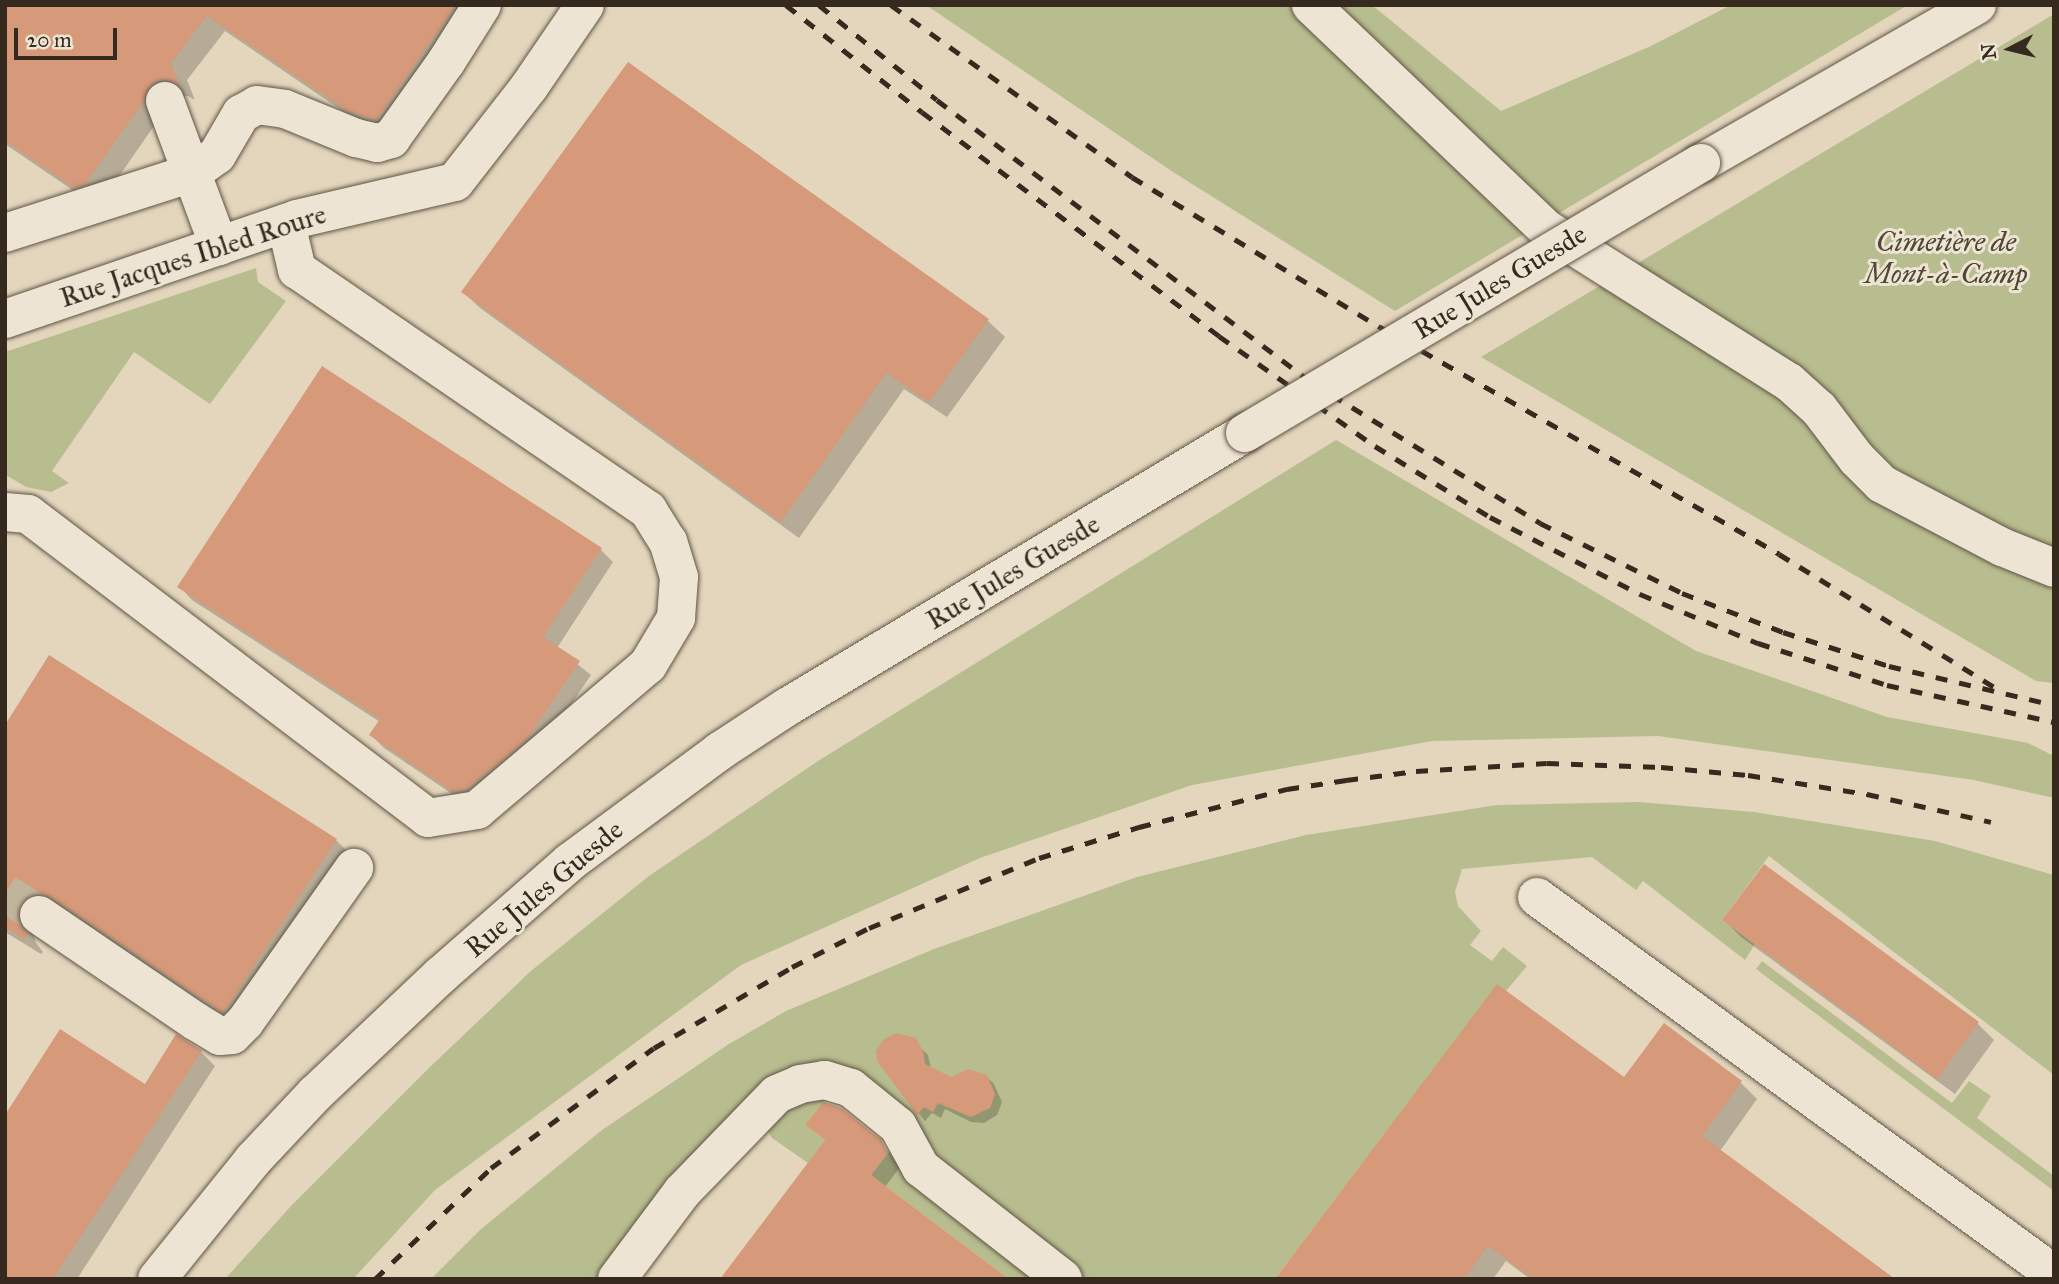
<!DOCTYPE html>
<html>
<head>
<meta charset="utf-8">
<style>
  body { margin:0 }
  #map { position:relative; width:2059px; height:1284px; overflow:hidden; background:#e3d6bc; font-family:"IM FELL Great Primer",serif }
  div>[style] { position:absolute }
  .green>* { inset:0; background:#b7bd8e }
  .shadow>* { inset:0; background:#0003 }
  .building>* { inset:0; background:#d69979 }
  .minor-tunnel>* { height:38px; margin-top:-19px; transform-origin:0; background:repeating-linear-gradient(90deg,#c0b49c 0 38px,transparent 0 57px) }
  .roads { filter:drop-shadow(0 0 2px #615546) drop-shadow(0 0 2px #615546) }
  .minor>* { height:38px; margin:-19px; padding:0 19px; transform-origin:19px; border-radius:19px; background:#ede4d3 }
  .rail>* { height:5px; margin-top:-2.5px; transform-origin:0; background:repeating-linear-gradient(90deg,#362a1e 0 12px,transparent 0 24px) }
  .bridges { filter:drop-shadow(0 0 2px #615546) drop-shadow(0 0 2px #615546) }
  .minor-bridge>* { height:38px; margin:-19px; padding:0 19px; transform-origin:19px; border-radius:19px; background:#ede4d3 }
  span { translate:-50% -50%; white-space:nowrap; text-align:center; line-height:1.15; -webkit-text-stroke:6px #ede4d3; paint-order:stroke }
  .park-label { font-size:28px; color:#504734; font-style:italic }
  .street-label { font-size:28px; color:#362a1e }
  .frame { position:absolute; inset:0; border:7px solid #362a1e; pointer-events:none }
  .north { position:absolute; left:1975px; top:14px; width:70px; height:70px; -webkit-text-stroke:5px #ede4d3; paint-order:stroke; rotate:263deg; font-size:19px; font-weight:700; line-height:28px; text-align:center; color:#362a1e }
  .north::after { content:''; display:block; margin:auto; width:24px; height:32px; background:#362a1e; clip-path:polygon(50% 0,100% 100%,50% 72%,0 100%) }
  .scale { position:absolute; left:14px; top:28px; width:103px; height:32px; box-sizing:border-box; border:4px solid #362a1e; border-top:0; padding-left:9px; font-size:21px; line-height:24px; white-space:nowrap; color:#362a1e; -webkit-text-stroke:5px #ede4d3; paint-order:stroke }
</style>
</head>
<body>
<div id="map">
  <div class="green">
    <div style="clip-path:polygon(926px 5px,1372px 5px,1501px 111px,1651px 46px,1731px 5px,1908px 5px,1395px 311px,1173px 172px)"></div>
    <div style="clip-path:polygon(2054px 14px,2054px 683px,2036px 681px,1481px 357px)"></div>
    <div style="clip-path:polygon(256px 268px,258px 282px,286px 301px,210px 404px,134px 352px,52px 471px,69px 483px,51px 492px,26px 487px,6px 475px,5px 352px)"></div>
    <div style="clip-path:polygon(1336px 440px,1696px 651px,1887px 717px,2028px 743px,2054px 756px,2054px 798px,1974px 780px,1658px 736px,1432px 741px,1192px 785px,980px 858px,741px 965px,435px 1190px,353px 1279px,225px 1279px,292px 1205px,430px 1067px,532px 970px,649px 876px,818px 761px)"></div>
    <div style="clip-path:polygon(1639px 802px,1754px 812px,1935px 841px,2054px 875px,2054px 1075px,1769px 856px,1722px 920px,1755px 944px,1745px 960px,1643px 881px,1636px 890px,1592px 857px,1462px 869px,1455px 892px,1458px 906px,1481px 931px,1470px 945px,1492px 961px,1503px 947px,1527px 966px,1506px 991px,1497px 985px,1275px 1279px,1082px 1279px,813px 1070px,600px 1279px,431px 1279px,480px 1230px,602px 1130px,729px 1044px,786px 1011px,934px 949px,1137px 877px,1306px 835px,1497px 805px)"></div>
    <div style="clip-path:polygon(1762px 961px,1952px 1103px,1969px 1081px,1991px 1096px,1977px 1118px,2054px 1176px,2054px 1191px,1756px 969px)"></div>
    <div style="clip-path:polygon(829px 1094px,805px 1125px,825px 1140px,808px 1163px,772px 1138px,767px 1130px,782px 1105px)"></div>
    <div style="clip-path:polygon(895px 1144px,1041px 1279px,1009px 1279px,871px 1175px)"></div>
  </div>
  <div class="shadow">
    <div style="clip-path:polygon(5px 5px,487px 5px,395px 136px,366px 127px,225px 31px,187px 80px,195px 100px,188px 96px,174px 97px,102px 201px,93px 204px,5px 144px)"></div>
    <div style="clip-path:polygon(629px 65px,988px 321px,1005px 337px,947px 417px,904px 389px,799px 538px,480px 308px,463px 292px)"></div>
    <div style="clip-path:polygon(600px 549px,613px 562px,557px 648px,591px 675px,540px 751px,467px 804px,384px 748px,371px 735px,380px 722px,192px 600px,180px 587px)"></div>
    <div style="clip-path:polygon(5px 728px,336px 840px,352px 856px,241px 1028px,69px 913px,33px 932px,36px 943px,43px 952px,41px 954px,5px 932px)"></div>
    <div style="clip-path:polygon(1724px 920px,1977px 1023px,1994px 1040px,1955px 1094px,1741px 937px)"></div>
    <div style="clip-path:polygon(1664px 1026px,1741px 1083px,1757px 1099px,1720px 1151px,1890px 1279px,1530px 1279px,1506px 1261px,1493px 1279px,1277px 1279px,1624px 1080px)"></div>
    <div style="clip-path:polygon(896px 1035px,908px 1036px,928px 1055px,931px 1069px,951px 1079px,986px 1076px,994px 1084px,1002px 1102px,997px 1115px,984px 1123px,971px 1122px,945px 1109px,941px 1118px,932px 1113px,925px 1121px,880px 1065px,878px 1052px)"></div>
    <div style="clip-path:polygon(201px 1052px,215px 1066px,77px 1279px,5px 1279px,146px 1086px)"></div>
    <div style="clip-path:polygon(807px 1125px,880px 1142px,900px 1167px,885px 1187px)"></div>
  </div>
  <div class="building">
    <div style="clip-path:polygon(5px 5px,456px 5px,376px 120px,348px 111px,207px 16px,171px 63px,180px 86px,168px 79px,158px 80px,149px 87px,144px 101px,85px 184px,74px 188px,5px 141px)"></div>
    <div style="clip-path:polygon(628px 62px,989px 319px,929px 402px,886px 373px,781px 522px,461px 292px)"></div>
    <div style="clip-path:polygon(322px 366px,602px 548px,543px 637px,580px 661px,527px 739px,467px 789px,453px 792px,369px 735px,380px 719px,177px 587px)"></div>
    <div style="clip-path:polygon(49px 655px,337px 839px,223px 1013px,51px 897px,40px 893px,30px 895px,21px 903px,17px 914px,20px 925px,28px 934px,24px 939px,5px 927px,5px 725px)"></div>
    <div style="clip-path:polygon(1764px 864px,1979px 1022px,1937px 1079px,1722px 920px)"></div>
    <div style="clip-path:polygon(1497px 984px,1624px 1077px,1664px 1023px,1742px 1081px,1702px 1136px,1895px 1279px,1533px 1279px,1488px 1246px,1464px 1279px,1275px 1279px)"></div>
    <div style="clip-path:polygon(60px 1029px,145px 1084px,176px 1034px,202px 1051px,53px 1279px,5px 1279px,5px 1115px)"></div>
    <div style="clip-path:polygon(896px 1033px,916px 1038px,923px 1051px,925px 1064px,951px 1077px,968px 1069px,987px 1075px,995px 1094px,990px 1108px,971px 1117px,938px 1103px,933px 1112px,924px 1107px,917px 1115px,877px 1061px,876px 1051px,883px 1040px)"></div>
    <div style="clip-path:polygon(823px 1102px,841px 1108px,881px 1140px,888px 1153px,871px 1175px,1009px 1279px,720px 1279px,825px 1140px,805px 1125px)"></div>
  </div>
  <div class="minor-tunnel">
    <div style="left:5px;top:893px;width:40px;rotate:32.9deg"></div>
  </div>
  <div class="roads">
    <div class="minor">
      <div style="left:1311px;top:5px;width:323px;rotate:43.6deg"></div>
      <div style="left:1545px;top:228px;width:289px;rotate:32.3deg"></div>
      <div style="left:1789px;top:382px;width:40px;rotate:42deg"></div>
      <div style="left:1819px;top:409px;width:63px;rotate:52.8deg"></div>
      <div style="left:1857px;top:459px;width:35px;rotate:45deg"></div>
      <div style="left:1882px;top:484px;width:136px;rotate:27.7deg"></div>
      <div style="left:2002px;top:547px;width:56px;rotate:22deg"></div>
      <div style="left:165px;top:101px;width:155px;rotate:69.6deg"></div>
      <div style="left:1701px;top:163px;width:318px;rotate:-29.8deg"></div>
      <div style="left:5px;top:233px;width:196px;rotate:-17.8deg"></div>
      <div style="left:192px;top:173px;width:31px;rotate:-36deg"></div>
      <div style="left:217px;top:155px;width:48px;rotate:-59.7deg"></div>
      <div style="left:241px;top:114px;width:18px;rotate:-29deg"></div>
      <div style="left:257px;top:105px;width:28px;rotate:8deg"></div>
      <div style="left:285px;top:109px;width:77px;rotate:22.2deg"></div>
      <div style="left:356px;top:138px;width:22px;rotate:13deg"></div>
      <div style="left:377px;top:143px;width:15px;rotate:-16deg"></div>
      <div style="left:391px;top:139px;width:95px;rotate:-54.5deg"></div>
      <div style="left:446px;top:62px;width:67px;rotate:-57.7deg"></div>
      <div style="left:5px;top:319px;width:309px;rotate:-18.9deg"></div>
      <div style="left:297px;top:219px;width:162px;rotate:-13.2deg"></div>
      <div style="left:455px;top:182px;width:120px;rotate:-52.1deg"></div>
      <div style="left:529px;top:87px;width:99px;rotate:-55.7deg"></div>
      <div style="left:5px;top:512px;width:23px;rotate:5deg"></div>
      <div style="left:28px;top:514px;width:502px;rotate:37.23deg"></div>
      <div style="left:428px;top:818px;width:50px;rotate:-9.3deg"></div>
      <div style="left:477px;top:810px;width:224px;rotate:-40.3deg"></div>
      <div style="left:648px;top:665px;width:55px;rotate:-59.2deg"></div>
      <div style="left:676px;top:618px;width:41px;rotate:-85.8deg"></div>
      <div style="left:679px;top:577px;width:37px;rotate:-107deg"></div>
      <div style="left:668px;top:542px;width:38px;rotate:-122deg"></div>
      <div style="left:648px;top:510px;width:425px;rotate:-145.6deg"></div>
      <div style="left:297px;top:270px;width:48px;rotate:-103.2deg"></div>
      <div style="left:1537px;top:897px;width:640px;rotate:36.1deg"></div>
      <div style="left:39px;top:915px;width:189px;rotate:34.2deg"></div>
      <div style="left:195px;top:1021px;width:29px;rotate:31deg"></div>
      <div style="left:220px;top:1036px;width:12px;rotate:-5deg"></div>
      <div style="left:232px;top:1035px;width:18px;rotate:-45deg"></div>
      <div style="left:245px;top:1022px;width:189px;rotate:-54.7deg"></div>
      <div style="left:157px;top:1279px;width:153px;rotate:-51.1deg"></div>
      <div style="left:253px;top:1160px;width:91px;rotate:-46.8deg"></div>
      <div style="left:315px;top:1094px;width:173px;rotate:-43.4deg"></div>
      <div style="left:441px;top:975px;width:171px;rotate:-41.2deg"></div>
      <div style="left:570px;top:862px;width:187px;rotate:-36.5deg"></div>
      <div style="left:720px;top:751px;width:80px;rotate:-33.3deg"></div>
      <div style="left:787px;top:707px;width:534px;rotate:-30.89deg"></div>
      <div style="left:617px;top:1279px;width:109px;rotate:-53.2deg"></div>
      <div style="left:682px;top:1192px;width:136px;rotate:-45.9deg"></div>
      <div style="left:777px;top:1094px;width:25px;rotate:-23deg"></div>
      <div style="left:800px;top:1084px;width:25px;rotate:-9deg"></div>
      <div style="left:825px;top:1080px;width:27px;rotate:17deg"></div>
      <div style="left:851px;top:1088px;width:60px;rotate:39deg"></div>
      <div style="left:898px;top:1126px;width:48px;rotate:61.3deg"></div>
      <div style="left:921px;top:1168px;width:180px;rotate:38deg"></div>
    </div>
  </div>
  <div class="rail">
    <div style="left:786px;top:5px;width:173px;rotate:38.2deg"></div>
    <div style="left:922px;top:112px;width:372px;rotate:37deg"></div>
    <div style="left:1219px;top:336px;width:191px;rotate:35.2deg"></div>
    <div style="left:1375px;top:446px;width:135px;rotate:31.7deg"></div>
    <div style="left:1490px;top:517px;width:169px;rotate:27.2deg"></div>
    <div style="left:1640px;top:594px;width:128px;rotate:22.6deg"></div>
    <div style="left:1758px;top:643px;width:136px;rotate:18deg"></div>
    <div style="left:1887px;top:685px;width:171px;rotate:12.5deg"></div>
    <div style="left:819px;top:5px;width:151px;rotate:38.8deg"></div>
    <div style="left:937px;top:100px;width:468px;rotate:37deg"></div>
    <div style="left:1311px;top:382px;width:269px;rotate:31.6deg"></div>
    <div style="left:1540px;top:523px;width:158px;rotate:26.2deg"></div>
    <div style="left:1682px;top:593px;width:108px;rotate:21.1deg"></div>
    <div style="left:1783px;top:632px;width:111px;rotate:17.8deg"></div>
    <div style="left:1889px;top:666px;width:170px;rotate:13.3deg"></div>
    <div style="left:891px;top:5px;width:296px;rotate:35.5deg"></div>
    <div style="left:1132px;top:177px;width:290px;rotate:31.2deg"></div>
    <div style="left:1380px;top:327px;width:459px;rotate:29.6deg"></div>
    <div style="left:1779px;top:554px;width:257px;rotate:31.7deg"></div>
    <div style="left:375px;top:1279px;width:161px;rotate:-43.7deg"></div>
    <div style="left:491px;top:1168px;width:202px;rotate:-36.4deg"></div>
    <div style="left:654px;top:1048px;width:160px;rotate:-30.4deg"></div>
    <div style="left:792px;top:967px;width:86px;rotate:-26.9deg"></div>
    <div style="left:869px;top:928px;width:184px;rotate:-22.4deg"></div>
    <div style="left:1039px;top:858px;width:105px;rotate:-17.2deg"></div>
    <div style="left:1139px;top:827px;width:153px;rotate:-14.4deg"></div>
    <div style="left:1287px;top:789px;width:60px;rotate:-8.7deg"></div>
    <div style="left:1346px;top:780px;width:71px;rotate:-7.3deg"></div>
    <div style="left:1416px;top:771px;width:131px;rotate:-3.5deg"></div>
    <div style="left:1547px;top:763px;width:114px;rotate:2deg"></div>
    <div style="left:1661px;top:767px;width:87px;rotate:5.3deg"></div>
    <div style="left:1748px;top:775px;width:121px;rotate:9.1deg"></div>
    <div style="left:1867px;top:794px;width:127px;rotate:12.7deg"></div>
  </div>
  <div class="bridges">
    <div class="minor-bridge">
      <div style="left:1245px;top:433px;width:530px;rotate:-30.63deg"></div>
    </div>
  </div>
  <div class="park-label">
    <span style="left:1946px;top:258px">Cimetière de<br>Mont-à-Camp</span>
  </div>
  <div class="street-label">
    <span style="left:193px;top:256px;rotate:-18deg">Rue Jacques Ibled Roure</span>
    <span style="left:1500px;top:282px;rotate:-31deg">Rue Jules Guesde</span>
    <span style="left:1013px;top:572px;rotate:-31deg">Rue Jules Guesde</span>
    <span style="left:544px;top:889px;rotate:-40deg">Rue Jules Guesde</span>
  </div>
  <div class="frame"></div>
  <div class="north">N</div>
  <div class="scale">20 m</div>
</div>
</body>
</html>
